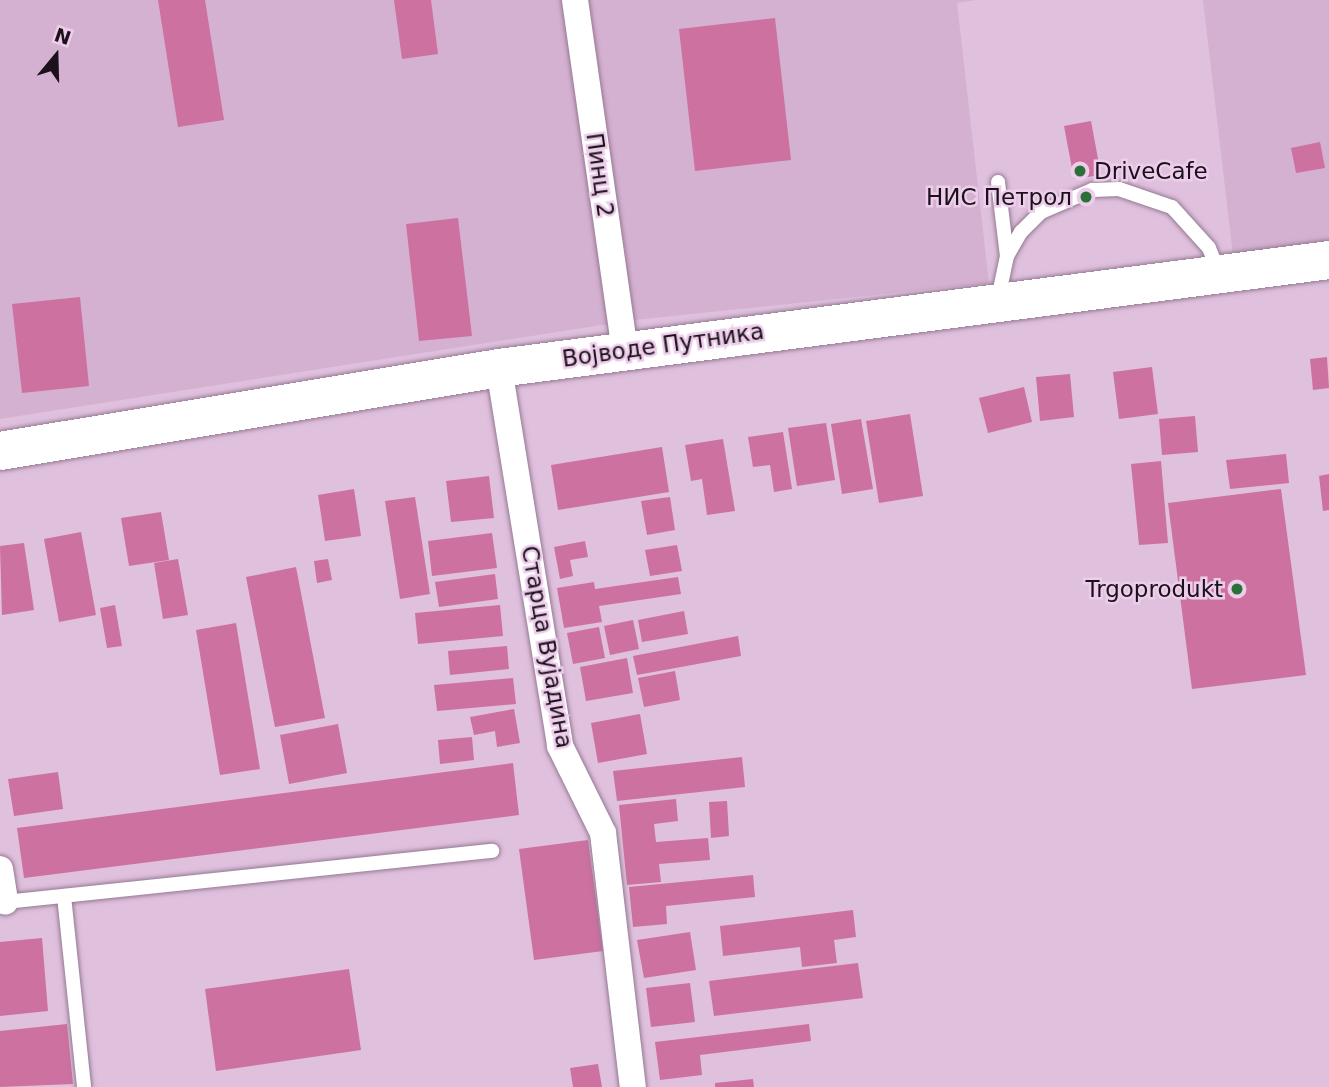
<!DOCTYPE html>
<html>
<head>
<meta charset="utf-8">
<style>
  body { margin:0 }
  #map { position:relative; width:1329px; height:1087px; overflow:hidden; background:#dfc0dd; font-family:"DejaVu Sans",sans-serif }
  div>[style] { position:absolute }
  .built>* { inset:0; background:#d4b1d1 }
  .building>* { inset:0; background:#cc71a0 }
  .roads { filter:drop-shadow(0 0 2px #957993) drop-shadow(0 0 2px #957993) }
  .lane>* { height:14px; margin:-7px; padding:0 7px; transform-origin:7px; border-radius:7px; background:#fff }
  .street>* { height:26px; margin:-13px; padding:0 13px; transform-origin:13px; border-radius:13px; background:#fff }
  .secondary>* { height:38px; margin:-19px; padding:0 19px; transform-origin:19px; border-radius:19px; background:#fff }
  .dots>* { width:19px; height:19px; translate:-50% -50%; box-sizing:border-box; border:4px solid #eccdea; border-radius:50% }
  span { translate:-50% -50%; white-space:nowrap; text-align:center; line-height:1.15; -webkit-text-stroke:5px #eccdea; paint-order:stroke }
  .poi-label { font-size:23px; color:#1c111b }
  .left { translate:0 -50%; text-align:left }
  .right { translate:-100% -50%; text-align:right }
  .street-label { font-size:23px; color:#1c111b }
  .north { position:absolute; left:21px; top:21px; width:70px; height:70px; -webkit-text-stroke:5px #eccdea; paint-order:stroke; rotate:19deg; font-size:19px; font-weight:700; line-height:28px; text-align:center; color:#1c111b }
  .north::after { content:''; display:block; margin:auto; width:24px; height:32px; background:#1c111b; clip-path:polygon(50% 0,100% 100%,50% 72%,0 100%) }
</style>
</head>
<body>
<div id="map">
  <div class="built">
    <div style="clip-path:polygon(0 0,976px 0,957px 3px,989px 283px,634px 320px,0 419px)"></div>
    <div style="clip-path:polygon(1203px 0,1329px 0,1329px 245px,1233px 256px)"></div>
  </div>
  <div class="building">
    <div style="clip-path:polygon(158px 0,205px 0,224px 120px,178px 127px)"></div>
    <div style="clip-path:polygon(394px 0,431px 0,438px 54px,402px 59px)"></div>
    <div style="clip-path:polygon(775px 18px,791px 160px,695px 171px,679px 29px)"></div>
    <div style="clip-path:polygon(1091px 121px,1101px 175px,1074px 179px,1064px 126px)"></div>
    <div style="clip-path:polygon(1320px 142px,1325px 168px,1296px 173px,1291px 148px)"></div>
    <div style="clip-path:polygon(458px 218px,472px 336px,419px 341px,406px 224px)"></div>
    <div style="clip-path:polygon(80px 297px,89px 386px,22px 393px,12px 304px)"></div>
    <div style="clip-path:polygon(1327px 357px,1329px 388px,1313px 390px,1310px 359px)"></div>
    <div style="clip-path:polygon(1152px 367px,1158px 414px,1119px 419px,1113px 372px)"></div>
    <div style="clip-path:polygon(1070px 374px,1074px 417px,1040px 421px,1036px 377px)"></div>
    <div style="clip-path:polygon(1024px 387px,1032px 422px,988px 433px,979px 398px)"></div>
    <div style="clip-path:polygon(910px 414px,923px 496px,879px 503px,866px 421px)"></div>
    <div style="clip-path:polygon(1195px 416px,1198px 452px,1162px 455px,1159px 419px)"></div>
    <div style="clip-path:polygon(861px 419px,873px 489px,842px 494px,831px 424px)"></div>
    <div style="clip-path:polygon(826px 423px,835px 480px,797px 486px,788px 428px)"></div>
    <div style="clip-path:polygon(783px 432px,792px 489px,774px 492px,770px 465px,753px 467px,748px 437px)"></div>
    <div style="clip-path:polygon(723px 439px,735px 511px,707px 515px,702px 479px,691px 481px,685px 445px)"></div>
    <div style="clip-path:polygon(662px 447px,669px 492px,558px 510px,551px 465px)"></div>
    <div style="clip-path:polygon(1286px 454px,1289px 483px,1230px 489px,1226px 460px)"></div>
    <div style="clip-path:polygon(1161px 461px,1168px 543px,1139px 545px,1131px 464px)"></div>
    <div style="clip-path:polygon(1329px 474px,1329px 510px,1323px 511px,1319px 476px)"></div>
    <div style="clip-path:polygon(489px 476px,494px 518px,451px 522px,446px 481px)"></div>
    <div style="clip-path:polygon(354px 489px,361px 536px,325px 541px,318px 495px)"></div>
    <div style="clip-path:polygon(1281px 489px,1306px 675px,1192px 689px,1168px 503px)"></div>
    <div style="clip-path:polygon(415px 497px,430px 594px,400px 599px,385px 501px)"></div>
    <div style="clip-path:polygon(670px 497px,675px 530px,647px 535px,641px 501px)"></div>
    <div style="clip-path:polygon(161px 512px,169px 560px,129px 566px,121px 518px)"></div>
    <div style="clip-path:polygon(81px 532px,96px 615px,59px 622px,44px 539px)"></div>
    <div style="clip-path:polygon(492px 533px,497px 568px,432px 576px,428px 541px)"></div>
    <div style="clip-path:polygon(585px 541px,588px 557px,570px 560px,573px 576px,560px 579px,554px 547px)"></div>
    <div style="clip-path:polygon(24px 543px,34px 610px,2px 615px,0 546px)"></div>
    <div style="clip-path:polygon(677px 545px,682px 571px,650px 576px,645px 550px)"></div>
    <div style="clip-path:polygon(178px 559px,188px 615px,163px 619px,154px 563px)"></div>
    <div style="clip-path:polygon(328px 559px,332px 580px,317px 583px,314px 561px)"></div>
    <div style="clip-path:polygon(296px 567px,325px 718px,275px 727px,246px 577px)"></div>
    <div style="clip-path:polygon(495px 574px,498px 599px,439px 607px,435px 582px)"></div>
    <div style="clip-path:polygon(678px 577px,681px 594px,599px 606px,602px 622px,564px 628px,557px 588px,594px 582px,595px 589px)"></div>
    <div style="clip-path:polygon(115px 605px,122px 646px,107px 648px,100px 608px)"></div>
    <div style="clip-path:polygon(500px 605px,503px 636px,418px 644px,415px 613px)"></div>
    <div style="clip-path:polygon(684px 611px,688px 634px,642px 642px,638px 620px)"></div>
    <div style="clip-path:polygon(633px 620px,639px 649px,610px 655px,604px 626px)"></div>
    <div style="clip-path:polygon(236px 623px,260px 769px,220px 775px,196px 630px)"></div>
    <div style="clip-path:polygon(599px 627px,605px 658px,573px 664px,567px 633px)"></div>
    <div style="clip-path:polygon(738px 636px,741px 656px,637px 675px,633px 656px)"></div>
    <div style="clip-path:polygon(507px 646px,509px 669px,450px 675px,448px 651px)"></div>
    <div style="clip-path:polygon(627px 658px,633px 693px,586px 701px,580px 667px)"></div>
    <div style="clip-path:polygon(675px 671px,680px 700px,644px 707px,638px 678px)"></div>
    <div style="clip-path:polygon(513px 678px,516px 704px,437px 711px,434px 685px)"></div>
    <div style="clip-path:polygon(514px 709px,520px 743px,497px 747px,495px 731px,474px 735px,470px 717px)"></div>
    <div style="clip-path:polygon(640px 714px,647px 754px,598px 763px,591px 723px)"></div>
    <div style="clip-path:polygon(338px 724px,347px 773px,289px 784px,280px 735px)"></div>
    <div style="clip-path:polygon(472px 737px,474px 760px,440px 764px,438px 740px)"></div>
    <div style="clip-path:polygon(742px 757px,745px 787px,617px 801px,613px 771px)"></div>
    <div style="clip-path:polygon(513px 763px,519px 815px,24px 878px,17px 828px)"></div>
    <div style="clip-path:polygon(58px 772px,63px 809px,14px 816px,8px 779px)"></div>
    <div style="clip-path:polygon(676px 799px,678px 821px,654px 824px,656px 842px,708px 838px,710px 860px,659px 864px,661px 882px,627px 885px,619px 805px)"></div>
    <div style="clip-path:polygon(727px 801px,729px 836px,711px 838px,709px 802px)"></div>
    <div style="clip-path:polygon(588px 840px,603px 951px,534px 960px,519px 849px)"></div>
    <div style="clip-path:polygon(753px 875px,755px 897px,666px 906px,667px 924px,633px 927px,629px 887px)"></div>
    <div style="clip-path:polygon(853px 910px,856px 937px,834px 940px,837px 963px,802px 967px,800px 947px,723px 956px,720px 926px)"></div>
    <div style="clip-path:polygon(690px 932px,696px 970px,644px 978px,637px 940px)"></div>
    <div style="clip-path:polygon(42px 938px,48px 1011px,0 1016px,0 942px)"></div>
    <div style="clip-path:polygon(858px 963px,863px 998px,714px 1016px,709px 981px)"></div>
    <div style="clip-path:polygon(349px 969px,361px 1050px,216px 1071px,205px 989px)"></div>
    <div style="clip-path:polygon(690px 983px,695px 1022px,651px 1027px,646px 988px)"></div>
    <div style="clip-path:polygon(67px 1024px,73px 1084px,0 1087px,0 1031px)"></div>
    <div style="clip-path:polygon(809px 1024px,811px 1041px,700px 1055px,702px 1075px,660px 1080px,655px 1042px)"></div>
    <div style="clip-path:polygon(598px 1064px,602px 1087px,573px 1087px,570px 1068px)"></div>
    <div style="clip-path:polygon(753px 1079px,754px 1087px,715px 1087px,715px 1083px)"></div>
  </div>
  <div class="roads">
    <div class="lane">
      <div style="left:998px;top:182px;width:75px;rotate:83.1deg"></div>
      <div style="left:998px;top:299px;width:44px;rotate:-78.2deg"></div>
      <div style="left:1007px;top:256px;width:28px;rotate:-60deg"></div>
      <div style="left:1021px;top:232px;width:28px;rotate:-45deg"></div>
      <div style="left:1041px;top:212px;width:56px;rotate:-23.3deg"></div>
      <div style="left:1092px;top:190px;width:27px;rotate:-2deg"></div>
      <div style="left:1119px;top:189px;width:56px;rotate:18.8deg"></div>
      <div style="left:1172px;top:207px;width:55px;rotate:47.9deg"></div>
      <div style="left:1209px;top:248px;width:27px;rotate:68deg"></div>
      <div style="left:64px;top:896px;width:192px;rotate:84deg"></div>
      <div style="left:5px;top:902px;width:490px;rotate:-6deg"></div>
    </div>
    <div class="street">
      <div style="left:575px;top:0;width:355px;rotate:81.9deg"></div>
      <div style="left:499px;top:368px;width:383px;rotate:80.8deg"></div>
      <div style="left:560px;top:746px;width:97px;rotate:63.7deg"></div>
      <div style="left:603px;top:833px;width:256px;rotate:83.3deg"></div>
      <div style="left:0;top:869px;width:33px;rotate:81deg"></div>
    </div>
    <div class="secondary">
      <div style="left:0;top:451px;width:506px;rotate:-9.44deg"></div>
      <div style="left:499px;top:368px;width:837px;rotate:-7.41deg"></div>
    </div>
  </div>
  <div class="dots">
    <div style="left:1080px;top:171px;background:#2b6f3b"></div>
    <div style="left:1086px;top:197px;background:#2b6f3b"></div>
    <div style="left:1237px;top:589px;background:#2b6f3b"></div>
  </div>
  <div class="poi-label">
    <span class="left" style="left:1094px;top:171px">DriveCafe</span>
    <span class="right" style="left:1072px;top:197px">НИС Петрол</span>
    <span class="right" style="left:1223px;top:589px">Trgoprodukt</span>
  </div>
  <div class="street-label">
    <span style="left:600px;top:175px;rotate:82deg">Пинц 2</span>
    <span style="left:663px;top:345px;rotate:-8deg">Војводе Путника</span>
    <span style="left:547px;top:647px;rotate:80deg">Старца Вујадина</span>
  </div>
  <div class="north">N</div>
</div>
</body>
</html>
